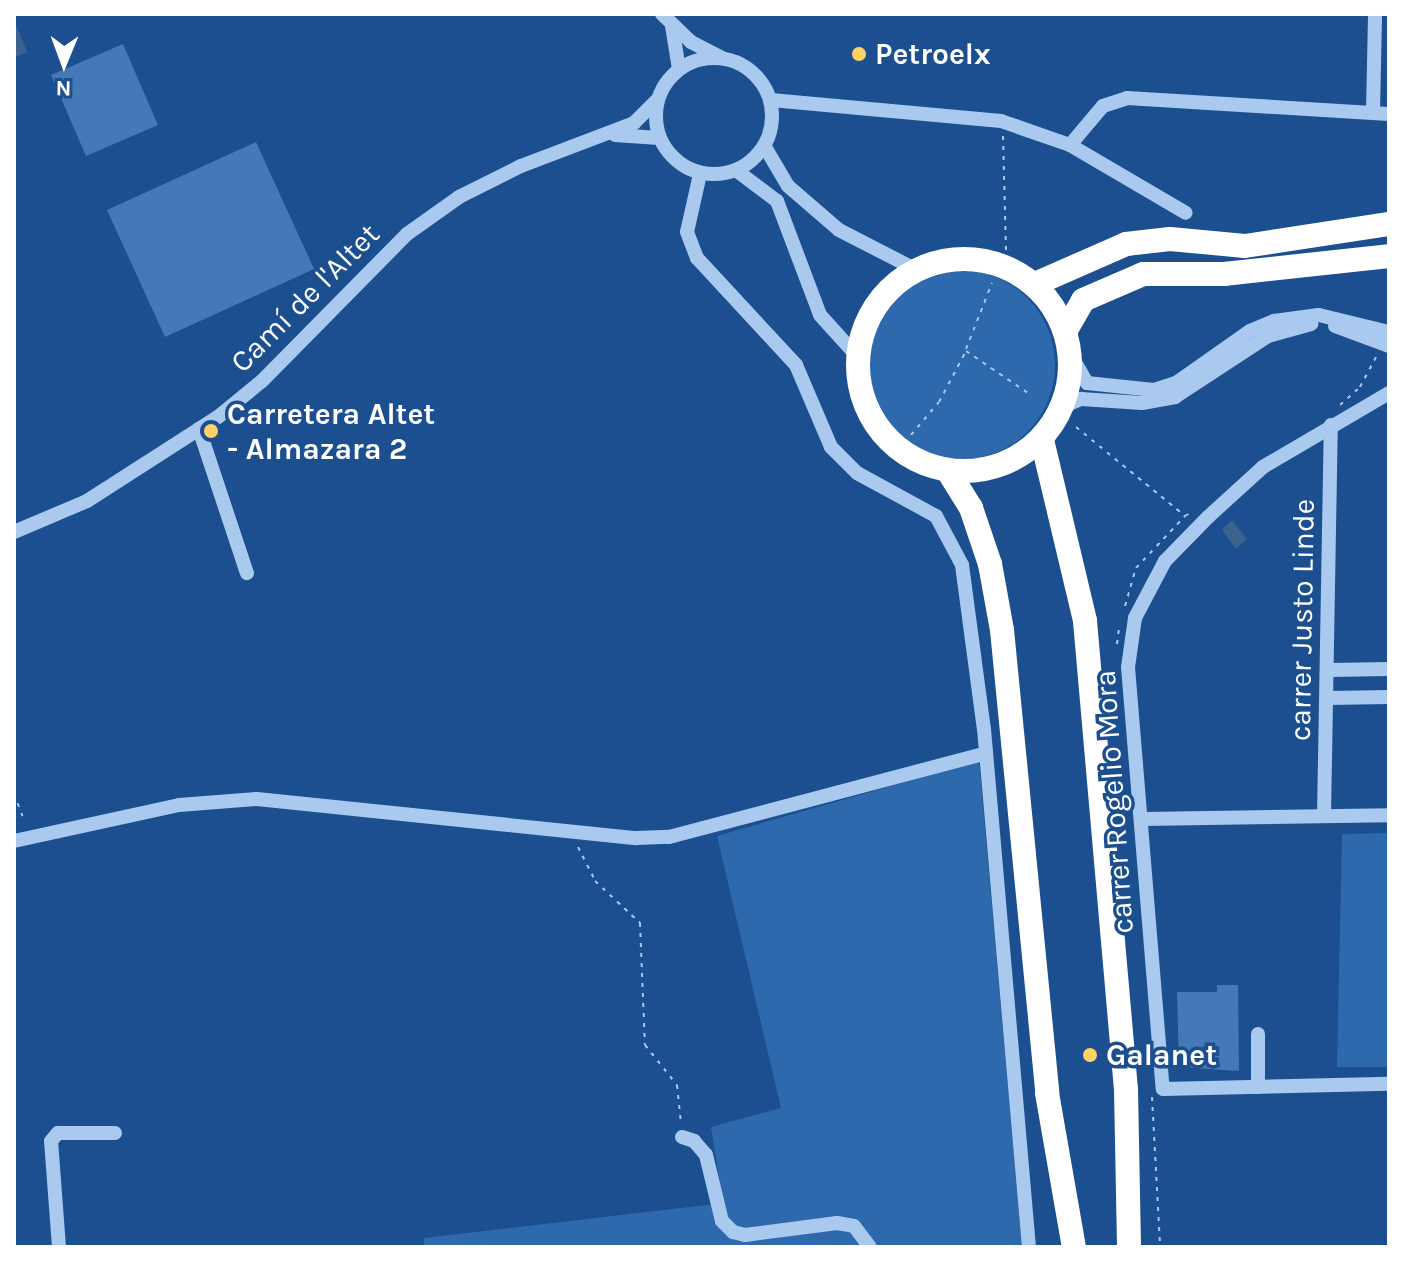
<!DOCTYPE html>
<html>
<head>
<meta charset="utf-8">
<style>
  body { margin:0 }
  #map { position:relative; width:1403px; height:1261px; overflow:hidden; background:#1b4f8f; font-family:Karla,sans-serif }
  div>[style] { position:absolute }
  .green>* { inset:0; background:#2e69ad }
  .round { border-radius:50% }
  .water>* { inset:0; background:#3c6290 }
  .building>* { inset:0; background:#4478b7 }
  .path>* { height:2px; margin-top:-1px; transform-origin:0; background:repeating-linear-gradient(90deg,#a9c9ee 0 4px,transparent 0 10px) }
  .minor>* { height:14px; margin:-7px; padding:0 7px; transform-origin:7px; border-radius:7px; background:#a9c9ee }
  .minor>.ring { margin:-7px; padding:0; box-sizing:content-box; background:none; border:14px solid #a9c9ee; border-radius:50% }
  .highway>* { height:24px; margin:-12px; padding:0 12px; transform-origin:12px; border-radius:12px; background:#fff }
  .highway>.ring { margin:-12px; padding:0; box-sizing:content-box; background:none; border:24px solid #fff; border-radius:50% }
  .dots>* { width:22px; height:22px; translate:-50% -50%; box-sizing:border-box; border:4px solid #1b4f8f; border-radius:50% }
  span { translate:-50% -50%; white-space:nowrap; text-align:center; line-height:1.15; -webkit-text-stroke:7px #1b4f8f; paint-order:stroke }
  .poi-label { font-size:30px; color:#fff; font-weight:700 }
  .left { translate:0 -50%; text-align:left }
  .street-label { font-size:30px; color:#fff }
  .frame { position:absolute; inset:0; border:16px solid #fff; pointer-events:none }
  .north { position:absolute; left:24px; top:24px; width:80px; height:80px; -webkit-text-stroke:6px #1b4f8f; paint-order:stroke; rotate:181deg; font-size:22px; font-weight:700; line-height:32px; text-align:center; color:#fff }
  .north::after { content:''; display:block; margin:auto; width:28px; height:36px; background:#fff; clip-path:polygon(50% 0,100% 100%,50% 72%,0 100%) }
</style>
</head>
<body>
<div id="map">
  <div class="green">
    <div class="round" style="left:865px;top:270px;width:190px;height:190px"></div>
    <div style="clip-path:polygon(979px 761px,1022px 1247px,424px 1247px,424px 1238px,723px 1203px,711px 1127px,781px 1108px,717px 836px)"></div>
    <div style="clip-path:polygon(1389px 833px,1389px 1067px,1337px 1067px,1342px 834px)"></div>
  </div>
  <div class="water">
    <div style="clip-path:polygon(14px 19px,27px 52px,14px 58px)"></div>
    <div style="clip-path:polygon(1232px 520px,1247px 539px,1236px 549px,1222px 530px)"></div>
  </div>
  <div class="building">
    <div style="clip-path:polygon(123px 44px,158px 125px,86px 156px,51px 75px)"></div>
    <div style="clip-path:polygon(256px 142px,314px 269px,165px 337px,107px 210px)"></div>
    <div style="clip-path:polygon(1217px 985px,1238px 985px,1239px 1071px,1179px 1067px,1177px 992px,1217px 992px)"></div>
  </div>
  <div class="path">
    <div style="left:1003px;top:136px;width:115px;rotate:88.5deg"></div>
    <div style="left:966px;top:349px;width:71px;rotate:-68.5deg"></div>
    <div style="left:1340px;top:405px;width:27px;rotate:-42deg"></div>
    <div style="left:1360px;top:387px;width:34px;rotate:-62deg"></div>
    <div style="left:1076px;top:427px;width:141px;rotate:39.2deg"></div>
    <div style="left:1185px;top:516px;width:8px;rotate:-30deg"></div>
    <div style="left:911px;top:435px;width:43px;rotate:-49.7deg"></div>
    <div style="left:939px;top:402px;width:58px;rotate:-62.1deg"></div>
    <div style="left:966px;top:351px;width:78px;rotate:34.1deg"></div>
    <div style="left:1125px;top:606px;width:40px;rotate:-74deg"></div>
    <div style="left:1136px;top:568px;width:71px;rotate:-46.7deg"></div>
    <div style="left:1117px;top:644px;width:17px;rotate:-83deg"></div>
    <div style="left:14px;top:794px;width:30px;rotate:69deg"></div>
    <div style="left:578px;top:847px;width:38px;rotate:63deg"></div>
    <div style="left:595px;top:881px;width:62px;rotate:43deg"></div>
    <div style="left:640px;top:923px;width:122px;rotate:87.7deg"></div>
    <div style="left:645px;top:1045px;width:51px;rotate:51.3deg"></div>
    <div style="left:677px;top:1085px;width:39px;rotate:84deg"></div>
    <div style="left:1152px;top:1097px;width:150px;rotate:86.9deg"></div>
  </div>
  <div class="minor">
    <div style="left:662px;top:14px;width:40px;rotate:44deg"></div>
    <div style="left:691px;top:42px;width:35px;rotate:27deg"></div>
    <div style="left:672px;top:26px;width:44px;rotate:80.8deg"></div>
    <div class="ring" style="left:656px;top:58px;width:102px;height:102px"></div>
    <div style="left:771px;top:100px;width:231px;rotate:5.2deg"></div>
    <div style="left:1001px;top:121px;width:73px;rotate:19.2deg"></div>
    <div style="left:1070px;top:145px;width:134px;rotate:30.4deg"></div>
    <div style="left:1373px;top:112px;width:98px;rotate:-88.8deg"></div>
    <div style="left:615px;top:135px;width:44px;rotate:3.9deg"></div>
    <div style="left:1070px;top:145px;width:51px;rotate:-49.8deg"></div>
    <div style="left:1103px;top:106px;width:25px;rotate:-18deg"></div>
    <div style="left:1127px;top:98px;width:262px;rotate:3.5deg"></div>
    <div style="left:765px;top:147px;width:45px;rotate:59.5deg"></div>
    <div style="left:788px;top:186px;width:67px;rotate:40.8deg"></div>
    <div style="left:839px;top:230px;width:85px;rotate:27.2deg"></div>
    <div style="left:737px;top:171px;width:50px;rotate:36.9deg"></div>
    <div style="left:777px;top:201px;width:122px;rotate:69.3deg"></div>
    <div style="left:820px;top:315px;width:55px;rotate:47.9deg"></div>
    <div style="left:700px;top:174px;width:59px;rotate:102.6deg"></div>
    <div style="left:687px;top:232px;width:28px;rotate:69deg"></div>
    <div style="left:697px;top:258px;width:146px;rotate:47.2deg"></div>
    <div style="left:796px;top:365px;width:89px;rotate:66.9deg"></div>
    <div style="left:831px;top:447px;width:37px;rotate:45deg"></div>
    <div style="left:857px;top:473px;width:90px;rotate:28.6deg"></div>
    <div style="left:936px;top:516px;width:55px;rotate:62deg"></div>
    <div style="left:962px;top:565px;width:165px;rotate:82.4deg"></div>
    <div style="left:984px;top:729px;width:520px;rotate:85.04deg"></div>
    <div style="left:1335px;top:326px;width:58px;rotate:20.3deg"></div>
    <div style="left:1072px;top:357px;width:30px;rotate:60deg"></div>
    <div style="left:1087px;top:383px;width:67px;rotate:6deg"></div>
    <div style="left:1154px;top:390px;width:23px;rotate:-18deg"></div>
    <div style="left:1176px;top:383px;width:90px;rotate:-35.1deg"></div>
    <div style="left:1250px;top:331px;width:26px;rotate:-23deg"></div>
    <div style="left:1274px;top:321px;width:45px;rotate:-7.6deg"></div>
    <div style="left:1319px;top:315px;width:72px;rotate:13.7deg"></div>
    <div style="left:1389px;top:393px;width:146px;rotate:149.6deg"></div>
    <div style="left:1263px;top:467px;width:74px;rotate:137.7deg"></div>
    <div style="left:1208px;top:517px;width:62px;rotate:134.3deg"></div>
    <div style="left:1165px;top:561px;width:64px;rotate:117.8deg"></div>
    <div style="left:1135px;top:618px;width:49px;rotate:98.1deg"></div>
    <div style="left:1128px;top:667px;width:423px;rotate:85.3deg"></div>
    <div style="left:1163px;top:1089px;width:226px;rotate:-1.3deg"></div>
    <div style="left:1062px;top:407px;width:21px;rotate:-23deg"></div>
    <div style="left:1081px;top:399px;width:61px;rotate:3.8deg"></div>
    <div style="left:1142px;top:403px;width:34px;rotate:-10deg"></div>
    <div style="left:1175px;top:397px;width:111px;rotate:-33.3deg"></div>
    <div style="left:1268px;top:336px;width:45px;rotate:-15.6deg"></div>
    <div style="left:199px;top:429px;width:152px;rotate:71.6deg"></div>
    <div style="left:14px;top:532px;width:79px;rotate:-23deg"></div>
    <div style="left:87px;top:501px;width:156px;rotate:-32.7deg"></div>
    <div style="left:218px;top:417px;width:57px;rotate:-39.3deg"></div>
    <div style="left:262px;top:381px;width:206px;rotate:-45.4deg"></div>
    <div style="left:407px;top:234px;width:64px;rotate:-35.4deg"></div>
    <div style="left:459px;top:197px;width:69px;rotate:-26.6deg"></div>
    <div style="left:521px;top:166px;width:121px;rotate:-20.8deg"></div>
    <div style="left:634px;top:123px;width:33px;rotate:-45deg"></div>
    <div style="left:1329px;top:670px;width:60px;rotate:-1deg"></div>
    <div style="left:1327px;top:698px;width:62px;rotate:-0.9deg"></div>
    <div style="left:1324px;top:816px;width:391px;rotate:-89deg"></div>
    <div style="left:1143px;top:819px;width:246px;rotate:-0.9deg"></div>
    <div style="left:14px;top:841px;width:169px;rotate:-12.3deg"></div>
    <div style="left:179px;top:805px;width:78px;rotate:-4.4deg"></div>
    <div style="left:257px;top:799px;width:381px;rotate:5.9deg"></div>
    <div style="left:636px;top:838px;width:33px;rotate:-2deg"></div>
    <div style="left:669px;top:837px;width:328px;rotate:-14.8deg"></div>
    <div style="left:1258px;top:1034px;width:53px;rotate:90deg"></div>
    <div style="left:682px;top:1137px;width:13px;rotate:18deg"></div>
    <div style="left:694px;top:1141px;width:18px;rotate:49deg"></div>
    <div style="left:706px;top:1155px;width:68px;rotate:76.4deg"></div>
    <div style="left:722px;top:1221px;width:16px;rotate:45deg"></div>
    <div style="left:733px;top:1232px;width:12px;rotate:14deg"></div>
    <div style="left:745px;top:1235px;width:93px;rotate:-7.4deg"></div>
    <div style="left:837px;top:1223px;width:17px;rotate:10deg"></div>
    <div style="left:854px;top:1226px;width:26px;rotate:53deg"></div>
    <div style="left:59px;top:1247px;width:106px;rotate:-94.3deg"></div>
    <div style="left:51px;top:1141px;width:11px;rotate:-49deg"></div>
    <div style="left:58px;top:1133px;width:57px"></div>
  </div>
  <div class="highway">
    <div class="ring" style="left:858px;top:259px;width:188px;height:188px"></div>
    <div style="left:1035px;top:284px;width:99px;rotate:-23.7deg"></div>
    <div style="left:1126px;top:244px;width:44px;rotate:-6.5deg"></div>
    <div style="left:1170px;top:239px;width:75px;rotate:5.3deg"></div>
    <div style="left:1245px;top:246px;width:146px;rotate:-8.7deg"></div>
    <div style="left:1066px;top:330px;width:34px;rotate:-60deg"></div>
    <div style="left:1083px;top:300px;width:65px;rotate:-23.4deg"></div>
    <div style="left:1143px;top:274px;width:81px"></div>
    <div style="left:1224px;top:274px;width:166px;rotate:-6.2deg"></div>
    <div style="left:1042px;top:440px;width:186px;rotate:76.6deg"></div>
    <div style="left:1085px;top:621px;width:471px;rotate:85deg"></div>
    <div style="left:1126px;top:1090px;width:157px;rotate:88.9deg"></div>
    <div style="left:948px;top:471px;width:44px;rotate:58.1deg"></div>
    <div style="left:971px;top:508px;width:59px;rotate:71.3deg"></div>
    <div style="left:990px;top:564px;width:67px;rotate:79.7deg"></div>
    <div style="left:1002px;top:630px;width:465px;rotate:84.4deg"></div>
    <div style="left:1047px;top:1093px;width:156px;rotate:80.1deg"></div>
  </div>
  <div class="dots">
    <div style="left:859px;top:54px;background:#ffd166"></div>
    <div style="left:211px;top:431px;background:#ffd166"></div>
    <div style="left:1090px;top:1055px;background:#ffd166"></div>
  </div>
  <div class="poi-label">
    <span class="left" style="left:875px;top:54px">Petroelx</span>
    <span class="left" style="left:227px;top:431px">Carretera Altet<br>- Almazara 2</span>
    <span class="left" style="left:1106px;top:1055px">Galanet</span>
  </div>
  <div class="street-label">
    <span style="left:305px;top:298px;rotate:-45deg">Camí de l'Altet</span>
    <span style="left:1302px;top:620px;rotate:-89deg">carrer Justo Linde</span>
    <span style="left:1114px;top:802px;rotate:-94deg">carrer Rogelio Mora</span>
  </div>
  <div class="frame"></div>
  <div class="north">N</div>
</div>
</body>
</html>
